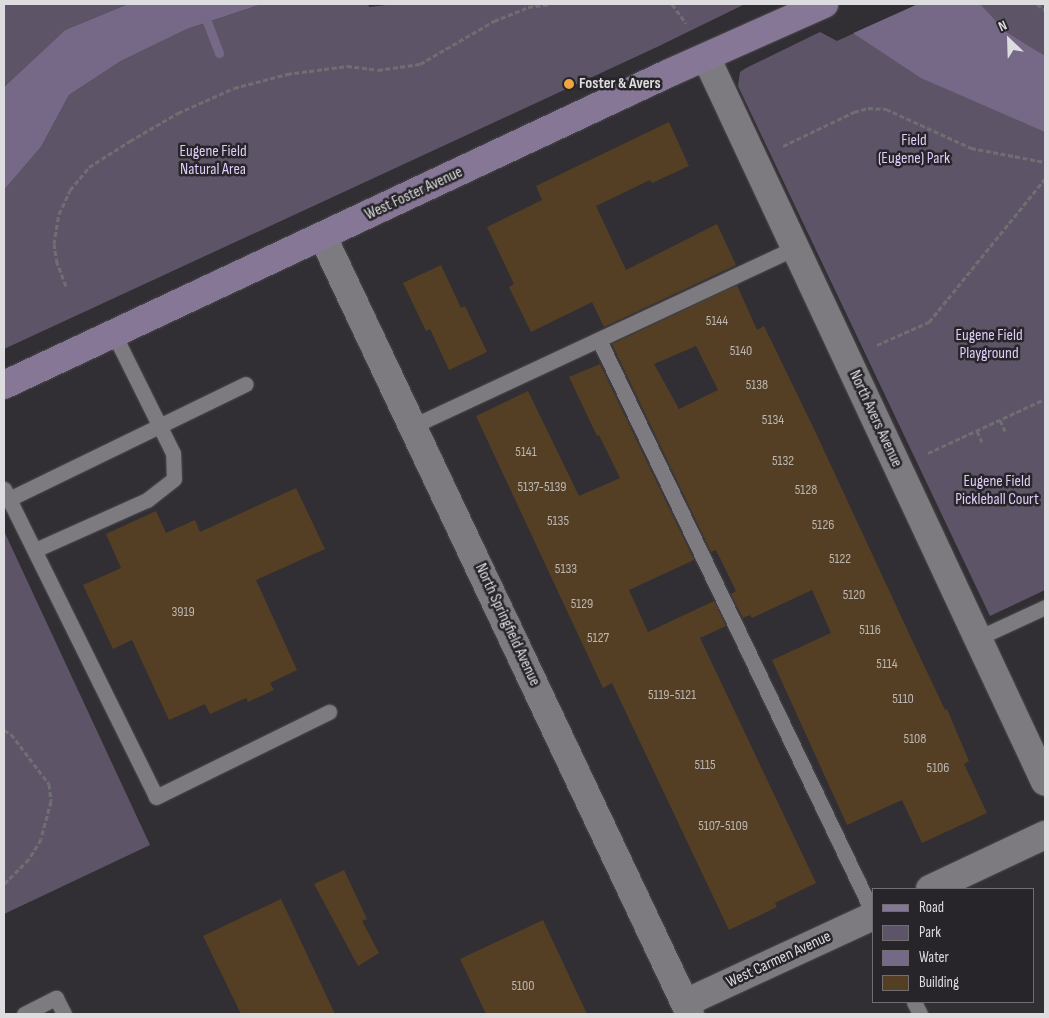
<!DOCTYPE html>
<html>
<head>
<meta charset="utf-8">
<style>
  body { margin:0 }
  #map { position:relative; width:1049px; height:1018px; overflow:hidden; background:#312f33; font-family:"Sofia Sans Condensed",sans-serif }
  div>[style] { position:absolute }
  .green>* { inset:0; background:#5d5567 }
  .water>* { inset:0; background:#766988 }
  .pier>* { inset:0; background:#312f33 }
  .stream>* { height:9px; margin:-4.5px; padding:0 4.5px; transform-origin:4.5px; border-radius:4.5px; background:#766988 }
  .building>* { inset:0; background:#543f25 }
  .path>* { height:3px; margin-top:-1.5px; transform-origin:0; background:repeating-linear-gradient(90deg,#6f6e71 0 5px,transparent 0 7.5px) }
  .roads { filter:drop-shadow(0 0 1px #4c4a4e) drop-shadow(0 0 1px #4c4a4e) }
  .lane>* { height:15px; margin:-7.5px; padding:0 7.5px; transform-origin:7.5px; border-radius:7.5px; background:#7d7b7f }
  .street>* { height:28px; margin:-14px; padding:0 14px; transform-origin:14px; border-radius:14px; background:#7d7b7f }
  .secondary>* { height:28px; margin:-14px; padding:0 14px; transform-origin:14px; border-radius:14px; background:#867797 }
  .dots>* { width:14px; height:14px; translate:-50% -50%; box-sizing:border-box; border:2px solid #272529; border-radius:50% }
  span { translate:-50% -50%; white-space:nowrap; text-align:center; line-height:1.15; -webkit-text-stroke:5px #272529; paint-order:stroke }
  .number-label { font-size:14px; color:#bbb5b0 }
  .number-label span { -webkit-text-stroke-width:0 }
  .poi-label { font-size:16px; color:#dddcde; font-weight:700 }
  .left { translate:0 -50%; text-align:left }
  .park-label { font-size:16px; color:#dfccf9 }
  .street-label { font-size:16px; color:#dddcde }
  .frame { position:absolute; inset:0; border:5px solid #dddcde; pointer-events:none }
  .legend { position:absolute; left:872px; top:888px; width:162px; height:115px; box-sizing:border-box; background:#272529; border:1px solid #706e71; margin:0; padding:6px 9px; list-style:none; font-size:15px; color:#dddcde }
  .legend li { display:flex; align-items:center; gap:10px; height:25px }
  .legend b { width:25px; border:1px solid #706e71 }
  .north { position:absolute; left:984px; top:15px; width:50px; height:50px; -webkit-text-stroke:4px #272529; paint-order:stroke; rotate:336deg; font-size:14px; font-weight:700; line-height:20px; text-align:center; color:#dddcde }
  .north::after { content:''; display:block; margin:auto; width:18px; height:22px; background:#dddcde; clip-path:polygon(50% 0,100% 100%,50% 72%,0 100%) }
</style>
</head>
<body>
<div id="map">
  <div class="green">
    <div style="clip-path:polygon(4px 4px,128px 4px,65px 30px,4px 87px)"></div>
    <div style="clip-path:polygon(262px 4px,368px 4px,369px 7px,395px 4px,745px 4px,657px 47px,4px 349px,4px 190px,41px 147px,69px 95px,121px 61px,187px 29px)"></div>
    <div style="clip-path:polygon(918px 4px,1045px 4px,1045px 590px,990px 616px,738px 86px,740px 72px,746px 68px,820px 32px,837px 41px)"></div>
    <div style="clip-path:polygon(4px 531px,150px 845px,4px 914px)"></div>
  </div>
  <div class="water">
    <div style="clip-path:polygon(128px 4px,262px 4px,187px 29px,121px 61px,69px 95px,41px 147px,4px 190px,4px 87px,65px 30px)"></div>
    <div style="clip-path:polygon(809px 4px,980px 4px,1006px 32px,1045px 56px,1045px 132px,921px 78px)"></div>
  </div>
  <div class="pier">
    <div style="clip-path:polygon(807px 4px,918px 4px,849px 35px)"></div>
  </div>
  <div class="stream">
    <div style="left:203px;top:11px;width:45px;rotate:69.1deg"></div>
  </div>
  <div class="building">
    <div style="clip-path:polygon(669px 122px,689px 166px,652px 183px,650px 180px,596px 206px,626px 270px,717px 224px,736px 265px,604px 327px,592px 302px,531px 332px,509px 287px,514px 284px,487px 227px,542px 200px,536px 186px)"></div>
    <div style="clip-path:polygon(441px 265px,461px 308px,465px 306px,487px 352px,449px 370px,430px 329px,426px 331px,403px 283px)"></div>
    <div style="clip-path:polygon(evenodd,737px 285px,757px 330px,764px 326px,815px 431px,912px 640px,945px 710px,947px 709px,969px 761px,964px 764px,987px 813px,922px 843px,902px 800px,847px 825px,772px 660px,831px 633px,812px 590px,752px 618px,750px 615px,743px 618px,731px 594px,736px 591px,716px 550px,711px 552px,612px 344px,737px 285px,696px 346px,718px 390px,679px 409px,654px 364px,696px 346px)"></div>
    <div style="clip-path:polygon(600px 364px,694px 560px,629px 590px,648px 632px,714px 601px,726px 626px,700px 638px,816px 883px,775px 903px,777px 907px,729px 930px,612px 683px,603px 688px,476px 416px,528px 391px,579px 496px,620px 478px,599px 435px,597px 436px,569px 377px)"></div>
    <div style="clip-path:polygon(296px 488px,325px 549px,256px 580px,297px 670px,270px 683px,274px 690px,248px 702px,246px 698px,210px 714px,205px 704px,169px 720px,132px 640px,113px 649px,83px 585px,121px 568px,106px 534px,156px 511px,166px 533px,195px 520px,200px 532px)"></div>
    <div style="clip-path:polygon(344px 870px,367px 919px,362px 921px,379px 953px,358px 966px,314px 884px)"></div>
    <div style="clip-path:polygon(281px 899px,335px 1014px,241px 1014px,203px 936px)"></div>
    <div style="clip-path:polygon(543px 920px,587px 1014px,486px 1014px,460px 959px)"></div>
  </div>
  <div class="path">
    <div style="left:672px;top:4px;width:24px;rotate:54deg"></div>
    <div style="left:1037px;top:4px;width:10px;rotate:37deg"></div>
    <div style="left:783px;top:146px;width:79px;rotate:-25.6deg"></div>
    <div style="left:854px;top:112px;width:15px;rotate:-16deg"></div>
    <div style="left:868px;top:108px;width:18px;rotate:3deg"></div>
    <div style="left:886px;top:109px;width:94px;rotate:24.6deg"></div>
    <div style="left:971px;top:148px;width:75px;rotate:10.7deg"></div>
    <div style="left:66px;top:286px;width:25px;rotate:-111deg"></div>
    <div style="left:57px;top:263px;width:19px;rotate:-99deg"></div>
    <div style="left:54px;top:244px;width:30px;rotate:-81deg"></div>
    <div style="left:59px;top:214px;width:26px;rotate:-65deg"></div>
    <div style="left:70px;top:190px;width:30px;rotate:-50deg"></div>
    <div style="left:89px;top:167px;width:49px;rotate:-32.4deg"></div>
    <div style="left:130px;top:141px;width:56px;rotate:-30.3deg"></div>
    <div style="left:178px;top:113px;width:61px;rotate:-24.1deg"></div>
    <div style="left:234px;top:88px;width:55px;rotate:-14.8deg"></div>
    <div style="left:287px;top:74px;width:61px;rotate:-7.6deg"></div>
    <div style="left:347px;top:66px;width:31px;rotate:7deg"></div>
    <div style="left:378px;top:70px;width:42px;rotate:-8.1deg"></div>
    <div style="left:420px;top:64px;width:86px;rotate:-30.2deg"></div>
    <div style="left:494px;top:21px;width:37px;rotate:-22deg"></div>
    <div style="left:528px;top:7px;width:22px;rotate:-8deg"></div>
    <div style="left:877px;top:345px;width:57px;rotate:-23.9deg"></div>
    <div style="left:929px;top:322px;width:184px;rotate:-51deg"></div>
    <div style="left:1000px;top:420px;width:12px;rotate:66deg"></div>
    <div style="left:977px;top:431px;width:12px;rotate:66deg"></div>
    <div style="left:928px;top:453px;width:129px;rotate:-24.8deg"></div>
    <div style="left:4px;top:730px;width:8px;rotate:30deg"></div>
    <div style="left:11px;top:734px;width:63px;rotate:52.8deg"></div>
    <div style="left:49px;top:784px;width:17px;rotate:83deg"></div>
    <div style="left:51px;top:801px;width:39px;rotate:105deg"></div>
    <div style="left:41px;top:839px;width:23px;rotate:121deg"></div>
    <div style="left:29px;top:859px;width:35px;rotate:135deg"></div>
  </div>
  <div class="roads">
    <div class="lane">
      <div style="left:599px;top:340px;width:635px;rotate:64.44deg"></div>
      <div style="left:413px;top:426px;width:421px;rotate:-25deg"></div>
      <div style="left:4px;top:489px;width:343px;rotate:63.7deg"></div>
      <div style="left:156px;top:797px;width:193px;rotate:-26.2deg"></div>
      <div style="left:9px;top:499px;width:263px;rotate:-25.9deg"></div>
      <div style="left:35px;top:550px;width:123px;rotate:-24.1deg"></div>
      <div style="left:147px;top:500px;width:34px;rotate:-38deg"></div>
      <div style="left:174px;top:479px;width:26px;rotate:-92deg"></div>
      <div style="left:173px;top:453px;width:133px;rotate:-116.4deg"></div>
      <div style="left:978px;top:638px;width:74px;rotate:-24.8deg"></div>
      <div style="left:914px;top:1002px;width:13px;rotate:63deg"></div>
      <div style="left:24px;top:1014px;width:36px;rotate:-27deg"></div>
      <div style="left:56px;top:998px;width:18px;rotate:63deg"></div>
    </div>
    <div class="street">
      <div style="left:706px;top:57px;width:800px;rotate:64.94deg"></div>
      <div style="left:323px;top:237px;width:859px;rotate:64.72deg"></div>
      <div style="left:930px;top:889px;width:127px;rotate:-25.2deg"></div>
      <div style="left:685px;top:1003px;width:207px;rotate:-24.8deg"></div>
    </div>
    <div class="secondary">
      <div style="left:4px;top:385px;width:735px;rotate:-25.13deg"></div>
      <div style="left:669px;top:73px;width:170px;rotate:-24deg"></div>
    </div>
  </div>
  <div class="dots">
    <div style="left:569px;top:84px;background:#f0a63e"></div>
  </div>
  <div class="number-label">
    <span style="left:717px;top:321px">5144</span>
    <span style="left:741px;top:351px">5140</span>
    <span style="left:757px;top:385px">5138</span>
    <span style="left:773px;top:420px">5134</span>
    <span style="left:526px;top:452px">5141</span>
    <span style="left:783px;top:461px">5132</span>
    <span style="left:542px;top:487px">5137-5139</span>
    <span style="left:806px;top:490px">5128</span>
    <span style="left:558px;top:521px">5135</span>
    <span style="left:823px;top:525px">5126</span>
    <span style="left:840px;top:559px">5122</span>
    <span style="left:566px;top:569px">5133</span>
    <span style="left:854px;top:595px">5120</span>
    <span style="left:582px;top:604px">5129</span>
    <span style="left:183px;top:612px">3919</span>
    <span style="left:870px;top:630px">5116</span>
    <span style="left:598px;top:638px">5127</span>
    <span style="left:887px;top:664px">5114</span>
    <span style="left:672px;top:695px">5119-5121</span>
    <span style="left:903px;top:699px">5110</span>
    <span style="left:915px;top:739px">5108</span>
    <span style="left:705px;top:765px">5115</span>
    <span style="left:938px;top:768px">5106</span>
    <span style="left:723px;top:826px">5107-5109</span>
    <span style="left:523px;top:986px">5100</span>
  </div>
  <div class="poi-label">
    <span class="left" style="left:579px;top:84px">Foster &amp; Avers</span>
  </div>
  <div class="park-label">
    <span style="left:914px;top:150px">Field<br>(Eugene) Park</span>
    <span style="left:213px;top:161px">Eugene Field<br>Natural Area</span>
    <span style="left:989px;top:345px">Eugene Field<br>Playground</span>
    <span style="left:997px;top:491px">Eugene Field<br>Pickleball Court</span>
  </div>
  <div class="street-label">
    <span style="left:414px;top:194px;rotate:-25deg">West Foster Avenue</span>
    <span style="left:875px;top:419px;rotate:65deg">North Avers Avenue</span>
    <span style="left:507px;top:625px;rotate:65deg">North Springfield Avenue</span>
    <span style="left:779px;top:960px;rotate:-25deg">West Carmen Avenue</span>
  </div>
  <div class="frame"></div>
  <ul class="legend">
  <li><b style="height:6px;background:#867797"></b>Road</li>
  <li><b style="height:14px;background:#5d5567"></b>Park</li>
  <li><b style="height:14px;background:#766988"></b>Water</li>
  <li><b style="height:14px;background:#543f25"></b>Building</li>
  </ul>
  <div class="north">N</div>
</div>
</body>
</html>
